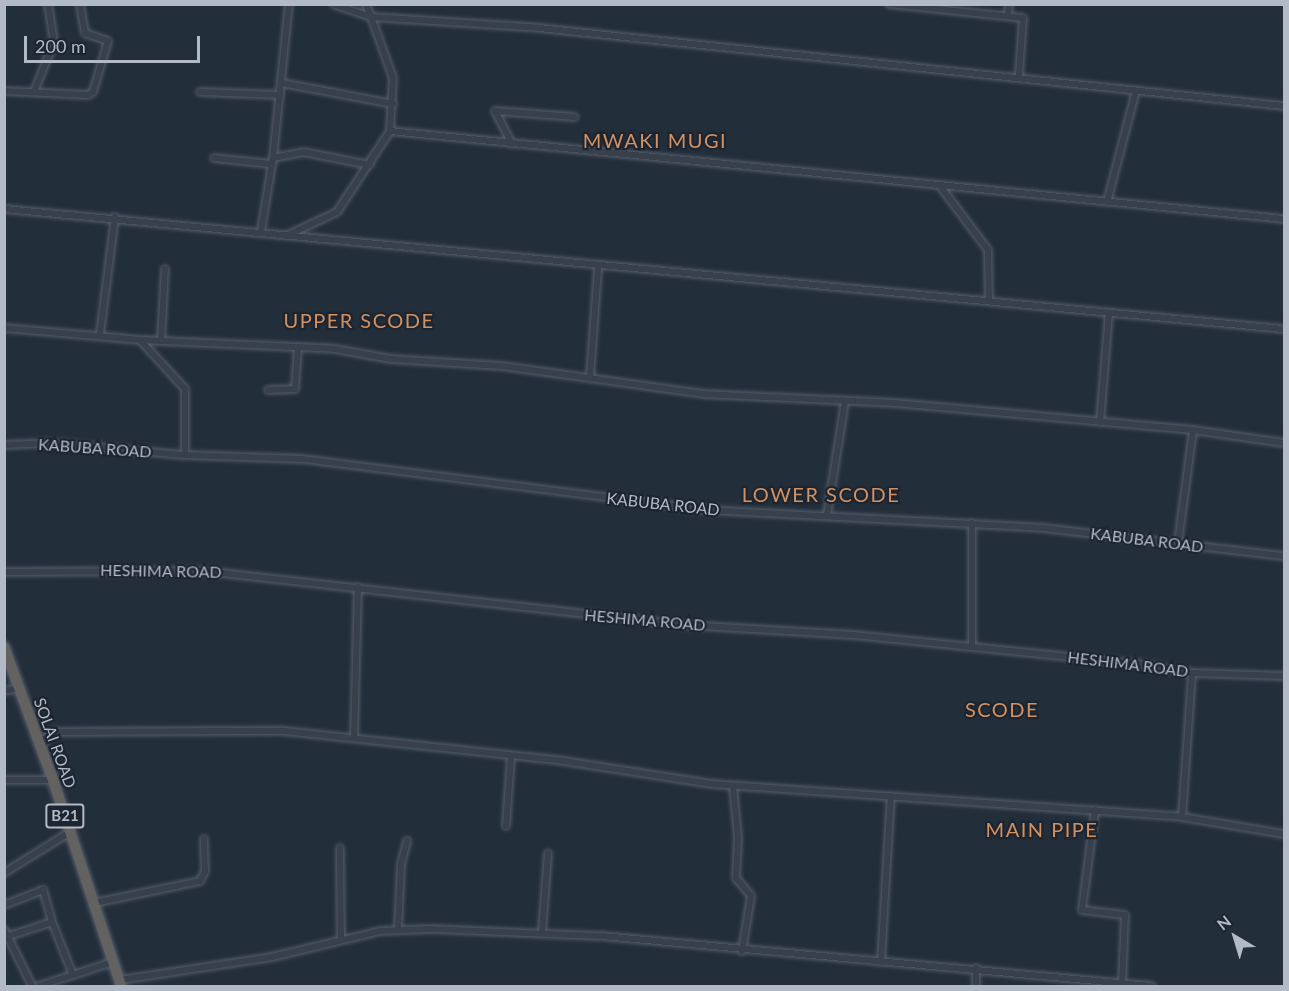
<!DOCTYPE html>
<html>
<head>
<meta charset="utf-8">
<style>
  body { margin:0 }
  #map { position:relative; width:1289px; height:991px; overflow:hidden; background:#232e3b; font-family:Lato,sans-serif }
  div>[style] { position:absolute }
  .roads { filter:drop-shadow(0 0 2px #555d69) drop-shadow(0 0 2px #555d69) }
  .minor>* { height:6px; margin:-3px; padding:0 3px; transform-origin:3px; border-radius:3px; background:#37404b }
  .trunk>* { height:10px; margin:-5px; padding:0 5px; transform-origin:5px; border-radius:5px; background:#636260 }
  span { translate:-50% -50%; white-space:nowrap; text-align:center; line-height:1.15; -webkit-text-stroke:4.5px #1c2530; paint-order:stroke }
  .shield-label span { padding:2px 4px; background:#1c2530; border:2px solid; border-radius:4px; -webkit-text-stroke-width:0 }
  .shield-label { font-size:15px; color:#b2bac7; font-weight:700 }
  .street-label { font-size:16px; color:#b2bac7 }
  .quarter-label { font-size:20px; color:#d29162; letter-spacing:1.5px }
  .frame { position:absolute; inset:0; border:6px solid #b2bac7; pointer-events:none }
  .north { position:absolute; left:1205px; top:907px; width:60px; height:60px; -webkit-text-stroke:4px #1c2530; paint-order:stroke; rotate:322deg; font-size:16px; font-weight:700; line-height:24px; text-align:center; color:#b2bac7 }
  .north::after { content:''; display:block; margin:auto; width:21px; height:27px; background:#b2bac7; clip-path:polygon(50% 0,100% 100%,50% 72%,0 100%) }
  .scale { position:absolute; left:24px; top:36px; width:176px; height:27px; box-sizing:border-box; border:3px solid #b2bac7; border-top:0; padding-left:8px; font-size:18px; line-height:21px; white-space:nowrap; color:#b2bac7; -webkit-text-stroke:4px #1c2530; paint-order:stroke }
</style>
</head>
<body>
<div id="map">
  <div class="roads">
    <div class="minor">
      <div style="left:366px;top:4px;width:14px;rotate:69deg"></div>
      <div style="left:371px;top:17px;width:168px;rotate:3.7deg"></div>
      <div style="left:539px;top:28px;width:749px;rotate:5.98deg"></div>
      <div style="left:889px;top:4px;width:135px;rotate:6deg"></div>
      <div style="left:1023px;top:18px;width:57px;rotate:94deg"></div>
      <div style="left:1008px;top:15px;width:11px;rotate:-85deg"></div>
      <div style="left:282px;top:83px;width:113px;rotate:10.7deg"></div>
      <div style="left:4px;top:91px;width:84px;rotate:2.7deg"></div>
      <div style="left:88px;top:95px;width:6px;rotate:-31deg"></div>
      <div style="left:93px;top:92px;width:53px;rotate:-73.6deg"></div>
      <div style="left:108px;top:41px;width:24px;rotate:-161deg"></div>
      <div style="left:85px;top:33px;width:29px;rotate:-100deg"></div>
      <div style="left:34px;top:92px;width:54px;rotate:-68.2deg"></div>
      <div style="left:54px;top:42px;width:38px;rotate:-99deg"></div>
      <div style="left:200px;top:92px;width:80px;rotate:2.1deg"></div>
      <div style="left:390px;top:131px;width:898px;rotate:5.62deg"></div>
      <div style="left:512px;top:144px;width:37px;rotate:-117deg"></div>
      <div style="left:495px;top:111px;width:80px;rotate:4.3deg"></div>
      <div style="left:214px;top:158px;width:57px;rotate:6deg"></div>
      <div style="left:273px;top:158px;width:31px;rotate:-11deg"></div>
      <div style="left:303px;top:152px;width:68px;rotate:11deg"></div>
      <div style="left:940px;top:186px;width:80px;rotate:53.1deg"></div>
      <div style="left:988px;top:250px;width:50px;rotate:88.9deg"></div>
      <div style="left:1107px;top:202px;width:115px;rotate:-75.4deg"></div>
      <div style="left:4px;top:209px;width:1286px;rotate:5.36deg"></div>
      <div style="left:261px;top:231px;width:74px;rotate:-80.7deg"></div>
      <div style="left:273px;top:158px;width:155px;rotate:-84.1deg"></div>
      <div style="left:286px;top:236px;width:56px;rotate:-25.2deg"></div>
      <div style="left:337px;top:212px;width:97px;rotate:-56.8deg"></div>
      <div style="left:390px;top:131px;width:53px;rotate:-86.8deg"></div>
      <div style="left:393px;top:78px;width:65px;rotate:-109.8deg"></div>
      <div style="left:371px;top:17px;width:39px;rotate:-161deg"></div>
      <div style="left:4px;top:328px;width:137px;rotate:5deg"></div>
      <div style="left:140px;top:340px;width:195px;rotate:2.6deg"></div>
      <div style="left:335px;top:349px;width:57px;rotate:10.1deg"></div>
      <div style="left:391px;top:359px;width:111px;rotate:3.6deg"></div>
      <div style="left:502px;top:366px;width:203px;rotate:7.9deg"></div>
      <div style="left:703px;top:394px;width:192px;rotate:2.7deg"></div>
      <div style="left:895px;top:403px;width:299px;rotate:5.2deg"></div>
      <div style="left:1193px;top:430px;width:92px;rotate:8.1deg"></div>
      <div style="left:100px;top:334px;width:118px;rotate:-82.7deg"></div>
      <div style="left:140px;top:340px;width:67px;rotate:47.4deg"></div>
      <div style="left:185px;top:389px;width:66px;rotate:90deg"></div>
      <div style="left:161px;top:340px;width:71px;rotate:-86.8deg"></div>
      <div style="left:590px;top:377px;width:110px;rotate:-85.8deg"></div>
      <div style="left:268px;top:390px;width:27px;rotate:-2deg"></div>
      <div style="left:295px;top:389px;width:42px;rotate:-85.9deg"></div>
      <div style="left:1100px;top:422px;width:110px;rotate:-85.3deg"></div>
      <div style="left:4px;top:445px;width:48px;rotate:-2.4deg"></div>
      <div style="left:52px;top:443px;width:134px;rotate:5.2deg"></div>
      <div style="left:185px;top:455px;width:118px;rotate:1.9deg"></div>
      <div style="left:303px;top:459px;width:405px;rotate:7.2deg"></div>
      <div style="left:705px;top:510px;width:339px;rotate:3deg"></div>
      <div style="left:1044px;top:528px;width:242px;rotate:6.7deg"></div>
      <div style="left:827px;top:515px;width:115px;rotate:-81deg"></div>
      <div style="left:1178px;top:543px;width:114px;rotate:-82.4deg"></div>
      <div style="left:4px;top:572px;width:200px;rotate:-0.3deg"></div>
      <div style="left:204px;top:571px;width:485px;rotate:6.4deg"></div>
      <div style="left:686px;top:625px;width:168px;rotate:3.4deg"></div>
      <div style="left:854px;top:635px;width:279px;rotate:5.8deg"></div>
      <div style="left:1132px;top:663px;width:61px;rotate:9.5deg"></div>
      <div style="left:1192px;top:673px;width:92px;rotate:1.9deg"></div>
      <div style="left:972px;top:646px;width:123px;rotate:-90deg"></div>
      <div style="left:4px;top:691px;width:16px;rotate:-11deg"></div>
      <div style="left:354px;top:738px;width:151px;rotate:-88.5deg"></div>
      <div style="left:43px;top:749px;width:10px;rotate:-84deg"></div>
      <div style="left:44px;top:739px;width:13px;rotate:-32deg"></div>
      <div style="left:55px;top:732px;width:229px;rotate:-0.3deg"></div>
      <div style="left:284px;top:731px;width:281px;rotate:6.1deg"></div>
      <div style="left:563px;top:761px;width:151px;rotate:8.8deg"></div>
      <div style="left:712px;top:784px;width:471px;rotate:4deg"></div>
      <div style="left:1182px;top:817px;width:103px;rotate:9.5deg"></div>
      <div style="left:4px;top:780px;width:49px"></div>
      <div style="left:733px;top:786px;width:52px;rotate:84.5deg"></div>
      <div style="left:738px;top:838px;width:40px;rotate:92.9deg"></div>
      <div style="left:736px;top:878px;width:23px;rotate:50deg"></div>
      <div style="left:751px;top:896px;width:56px;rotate:99.3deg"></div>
      <div style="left:1095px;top:810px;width:101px;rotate:97.4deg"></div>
      <div style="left:1082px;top:910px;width:43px;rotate:6.6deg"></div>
      <div style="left:1125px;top:915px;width:68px;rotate:92.5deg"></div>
      <div style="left:1182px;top:817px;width:144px;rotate:-86deg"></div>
      <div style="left:506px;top:826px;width:69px;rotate:-85.9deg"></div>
      <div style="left:340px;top:848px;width:89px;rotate:89.4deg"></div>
      <div style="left:4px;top:873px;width:78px;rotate:-31.8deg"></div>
      <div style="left:94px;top:903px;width:108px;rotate:-11.7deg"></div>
      <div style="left:200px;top:881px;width:11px;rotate:-63deg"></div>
      <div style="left:205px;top:871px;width:32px;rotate:-92deg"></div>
      <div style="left:4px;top:905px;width:42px;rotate:-21deg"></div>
      <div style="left:43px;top:890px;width:33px;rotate:74deg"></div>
      <div style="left:4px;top:929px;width:64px;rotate:63.8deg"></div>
      <div style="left:398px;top:930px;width:66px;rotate:-87.4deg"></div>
      <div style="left:401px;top:864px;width:24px;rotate:-75deg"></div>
      <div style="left:542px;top:933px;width:80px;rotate:-85.7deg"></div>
      <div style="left:9px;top:936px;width:45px;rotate:-18deg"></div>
      <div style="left:52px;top:922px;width:57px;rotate:68.4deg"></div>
      <div style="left:881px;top:962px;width:166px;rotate:-86.6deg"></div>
      <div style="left:976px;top:968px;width:18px;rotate:90deg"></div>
      <div style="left:120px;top:980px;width:154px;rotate:-8.6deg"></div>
      <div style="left:272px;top:957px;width:111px;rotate:-13.5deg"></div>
      <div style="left:380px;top:931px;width:51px;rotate:-2.2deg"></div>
      <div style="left:431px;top:929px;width:170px;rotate:2.4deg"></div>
      <div style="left:601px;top:936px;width:553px;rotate:5.19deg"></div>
      <div style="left:39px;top:986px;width:78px;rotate:-18deg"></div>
    </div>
    <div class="trunk">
      <div style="left:4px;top:647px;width:142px;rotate:69.8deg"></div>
      <div style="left:53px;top:780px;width:217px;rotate:71.7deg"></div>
    </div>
  </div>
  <div class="shield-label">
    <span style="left:65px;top:816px">B21</span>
  </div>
  <div class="street-label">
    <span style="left:95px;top:448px;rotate:4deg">KABUBA ROAD</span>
    <span style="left:663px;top:504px;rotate:6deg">KABUBA ROAD</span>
    <span style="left:1147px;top:540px;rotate:7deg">KABUBA ROAD</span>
    <span style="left:161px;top:571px;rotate:1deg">HESHIMA ROAD</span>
    <span style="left:645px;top:620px;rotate:5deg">HESHIMA ROAD</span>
    <span style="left:1128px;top:664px;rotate:7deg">HESHIMA ROAD</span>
    <span style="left:55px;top:743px;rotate:70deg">SOLAI ROAD</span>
  </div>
  <div class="quarter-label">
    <span style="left:655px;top:140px">MWAKI MUGI</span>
    <span style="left:359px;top:320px">UPPER SCODE</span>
    <span style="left:821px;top:494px">LOWER SCODE</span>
    <span style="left:1002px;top:709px">SCODE</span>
    <span style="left:1042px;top:829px">MAIN PIPE</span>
  </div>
  <div class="frame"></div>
  <div class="north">N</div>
  <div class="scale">200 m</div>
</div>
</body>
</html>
